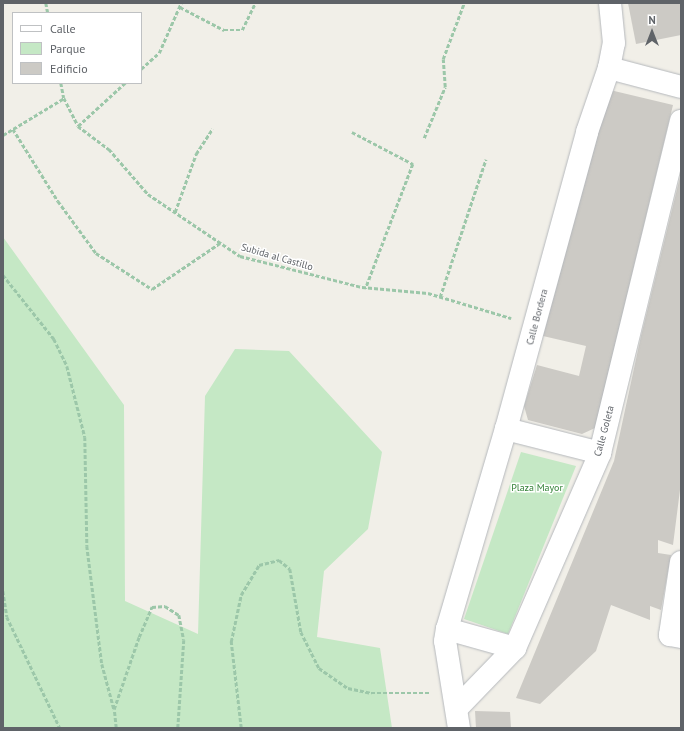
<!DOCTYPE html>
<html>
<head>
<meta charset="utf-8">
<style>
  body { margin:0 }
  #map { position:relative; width:684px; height:731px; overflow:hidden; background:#f1efe8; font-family:"PT Sans",sans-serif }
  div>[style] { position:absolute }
  .green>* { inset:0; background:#c5e8c5 }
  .building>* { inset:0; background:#cccac5 }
  .path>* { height:2.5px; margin-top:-1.25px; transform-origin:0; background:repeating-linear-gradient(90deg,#9cc7a9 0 4px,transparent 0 6px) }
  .roads { filter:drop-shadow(0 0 1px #b5b8bc) drop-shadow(0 0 1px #b5b8bc) }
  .minor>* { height:22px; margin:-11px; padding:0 11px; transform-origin:11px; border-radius:11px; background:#fff }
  span { translate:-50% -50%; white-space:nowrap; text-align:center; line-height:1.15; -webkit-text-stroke:3px #fff; paint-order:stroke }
  .street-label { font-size:10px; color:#5f6368 }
  .park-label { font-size:10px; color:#348238 }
  .frame { position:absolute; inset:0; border:4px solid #5f6368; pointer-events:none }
  .legend { position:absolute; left:12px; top:12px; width:130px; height:72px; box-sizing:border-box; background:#fff; border:1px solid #bfc1c3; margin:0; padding:5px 7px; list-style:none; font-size:12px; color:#5f6368 }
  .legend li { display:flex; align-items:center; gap:8px; height:20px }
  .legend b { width:20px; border:1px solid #bfc1c3 }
  .north { position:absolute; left:632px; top:12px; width:40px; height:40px; -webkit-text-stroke:3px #fff; paint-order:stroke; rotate:0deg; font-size:11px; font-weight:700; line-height:16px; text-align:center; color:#5f6368 }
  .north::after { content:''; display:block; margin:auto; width:14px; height:18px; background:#5f6368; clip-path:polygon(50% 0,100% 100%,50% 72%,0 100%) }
</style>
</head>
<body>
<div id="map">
  <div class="green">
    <div style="clip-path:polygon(3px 237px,124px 405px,125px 601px,198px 634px,205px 396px,235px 349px,289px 351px,382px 452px,368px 529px,324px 571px,317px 637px,380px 648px,392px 728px,3px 728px)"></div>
    <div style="clip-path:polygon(521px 452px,576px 466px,508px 634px,464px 619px)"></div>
  </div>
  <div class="building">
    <div style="clip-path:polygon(628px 3px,681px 3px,681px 35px,636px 44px)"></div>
    <div style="clip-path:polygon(610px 90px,673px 105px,595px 428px,582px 434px,528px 420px,524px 406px,537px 365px,579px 376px,586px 346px,543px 336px)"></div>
    <div style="clip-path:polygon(681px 173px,681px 482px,673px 545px,658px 540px,658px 553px,671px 555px,661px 610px,650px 606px,650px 620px,611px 605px,596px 651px,540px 704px,516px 698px,614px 461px,641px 336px)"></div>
    <div style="clip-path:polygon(475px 711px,510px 712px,511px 728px,476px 728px)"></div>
  </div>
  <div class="path">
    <div style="left:46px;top:3px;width:10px;rotate:79deg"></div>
    <div style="left:180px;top:7px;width:50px;rotate:27.6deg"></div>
    <div style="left:224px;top:30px;width:18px"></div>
    <div style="left:242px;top:30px;width:30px;rotate:-64deg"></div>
    <div style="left:141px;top:69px;width:24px;rotate:-42deg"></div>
    <div style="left:159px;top:53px;width:55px;rotate:-66.3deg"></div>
    <div style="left:61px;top:83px;width:15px;rotate:79deg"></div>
    <div style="left:64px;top:98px;width:31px;rotate:63deg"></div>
    <div style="left:78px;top:126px;width:39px;rotate:37deg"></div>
    <div style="left:109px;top:149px;width:60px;rotate:49.1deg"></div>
    <div style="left:148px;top:194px;width:111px;rotate:34deg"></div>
    <div style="left:240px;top:256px;width:126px;rotate:14.3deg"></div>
    <div style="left:362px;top:287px;width:66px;rotate:5.2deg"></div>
    <div style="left:428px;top:293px;width:87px;rotate:16.8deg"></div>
    <div style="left:78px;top:126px;width:64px;rotate:-42.5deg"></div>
    <div style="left:13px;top:129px;width:85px;rotate:58deg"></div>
    <div style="left:58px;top:201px;width:64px;rotate:53.8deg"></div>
    <div style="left:96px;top:253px;width:67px;rotate:32.7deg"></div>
    <div style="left:152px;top:289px;width:82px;rotate:-34.1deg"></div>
    <div style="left:352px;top:132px;width:69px;rotate:27.7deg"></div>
    <div style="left:413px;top:164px;width:133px;rotate:110.8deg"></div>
    <div style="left:3px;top:135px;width:71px;rotate:-31.2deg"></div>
    <div style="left:424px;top:138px;width:55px;rotate:-67.6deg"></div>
    <div style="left:445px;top:87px;width:28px;rotate:-94deg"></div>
    <div style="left:443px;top:59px;width:60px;rotate:-69.4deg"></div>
    <div style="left:175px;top:212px;width:62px;rotate:-70.1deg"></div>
    <div style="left:196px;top:154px;width:30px;rotate:-57deg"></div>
    <div style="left:3px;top:275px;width:82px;rotate:51.4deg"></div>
    <div style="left:54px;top:339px;width:30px;rotate:64deg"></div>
    <div style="left:67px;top:366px;width:73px;rotate:75.8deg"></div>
    <div style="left:85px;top:437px;width:109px;rotate:88.9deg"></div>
    <div style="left:87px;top:546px;width:119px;rotate:82.8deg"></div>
    <div style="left:102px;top:664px;width:47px;rotate:75.1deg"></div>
    <div style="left:440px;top:297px;width:145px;rotate:-71.6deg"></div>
    <div style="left:3px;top:591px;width:26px;rotate:81deg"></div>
    <div style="left:7px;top:617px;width:123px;rotate:64.5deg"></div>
    <div style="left:116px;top:728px;width:19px;rotate:-96deg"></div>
    <div style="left:114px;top:709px;width:76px;rotate:-70.9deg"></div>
    <div style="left:139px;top:637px;width:33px;rotate:-67deg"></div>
    <div style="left:152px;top:607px;width:13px;rotate:-4deg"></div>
    <div style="left:165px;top:606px;width:17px;rotate:33deg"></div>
    <div style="left:179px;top:615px;width:25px;rotate:79deg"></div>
    <div style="left:184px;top:640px;width:88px;rotate:93.9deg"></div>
    <div style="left:241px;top:728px;width:87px;rotate:-96.6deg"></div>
    <div style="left:231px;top:642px;width:48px;rotate:-78deg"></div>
    <div style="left:241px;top:595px;width:35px;rotate:-59deg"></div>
    <div style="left:259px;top:565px;width:21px;rotate:-14deg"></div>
    <div style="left:279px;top:560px;width:14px;rotate:39deg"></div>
    <div style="left:290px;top:569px;width:64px;rotate:80.1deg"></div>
    <div style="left:301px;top:632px;width:40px;rotate:63.4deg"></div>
    <div style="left:319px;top:668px;width:35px;rotate:35deg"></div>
    <div style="left:348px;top:688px;width:24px;rotate:12deg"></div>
    <div style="left:371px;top:693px;width:58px"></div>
  </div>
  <div class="roads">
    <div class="minor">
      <div style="left:609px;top:68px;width:74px;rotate:14.8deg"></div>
      <div style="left:506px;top:429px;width:97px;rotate:14.3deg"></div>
      <div style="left:681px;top:562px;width:74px;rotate:98.6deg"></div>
      <div style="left:670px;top:635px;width:11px;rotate:10deg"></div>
      <div style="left:447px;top:629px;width:71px;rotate:15.6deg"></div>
      <div style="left:457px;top:708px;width:83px;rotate:-46deg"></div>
      <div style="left:515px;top:648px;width:213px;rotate:-66.4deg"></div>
      <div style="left:600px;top:453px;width:342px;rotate:-76.3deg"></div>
      <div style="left:459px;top:728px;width:88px;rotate:-99.1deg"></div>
      <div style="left:445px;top:641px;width:12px;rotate:-81deg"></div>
      <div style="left:447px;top:629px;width:209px;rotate:-73.6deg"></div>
      <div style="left:506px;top:429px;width:308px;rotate:-74.7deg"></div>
      <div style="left:587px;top:132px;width:68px;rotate:-71deg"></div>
      <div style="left:609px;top:68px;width:25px;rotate:-79deg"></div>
      <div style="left:614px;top:43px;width:40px;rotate:-95.7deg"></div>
    </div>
  </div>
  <div class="street-label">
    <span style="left:277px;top:257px;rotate:16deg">Subida al Castillo</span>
    <span style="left:537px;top:317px;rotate:-75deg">Calle Bordera</span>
    <span style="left:604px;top:431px;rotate:-75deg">Calle Goleta</span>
  </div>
  <div class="park-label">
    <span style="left:537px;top:488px">Plaza Mayor</span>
  </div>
  <div class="frame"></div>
  <ul class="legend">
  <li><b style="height:5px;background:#fff"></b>Calle</li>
  <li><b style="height:11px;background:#c5e8c5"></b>Parque</li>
  <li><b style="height:11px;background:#cccac5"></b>Edificio</li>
  </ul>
  <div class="north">N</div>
</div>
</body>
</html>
